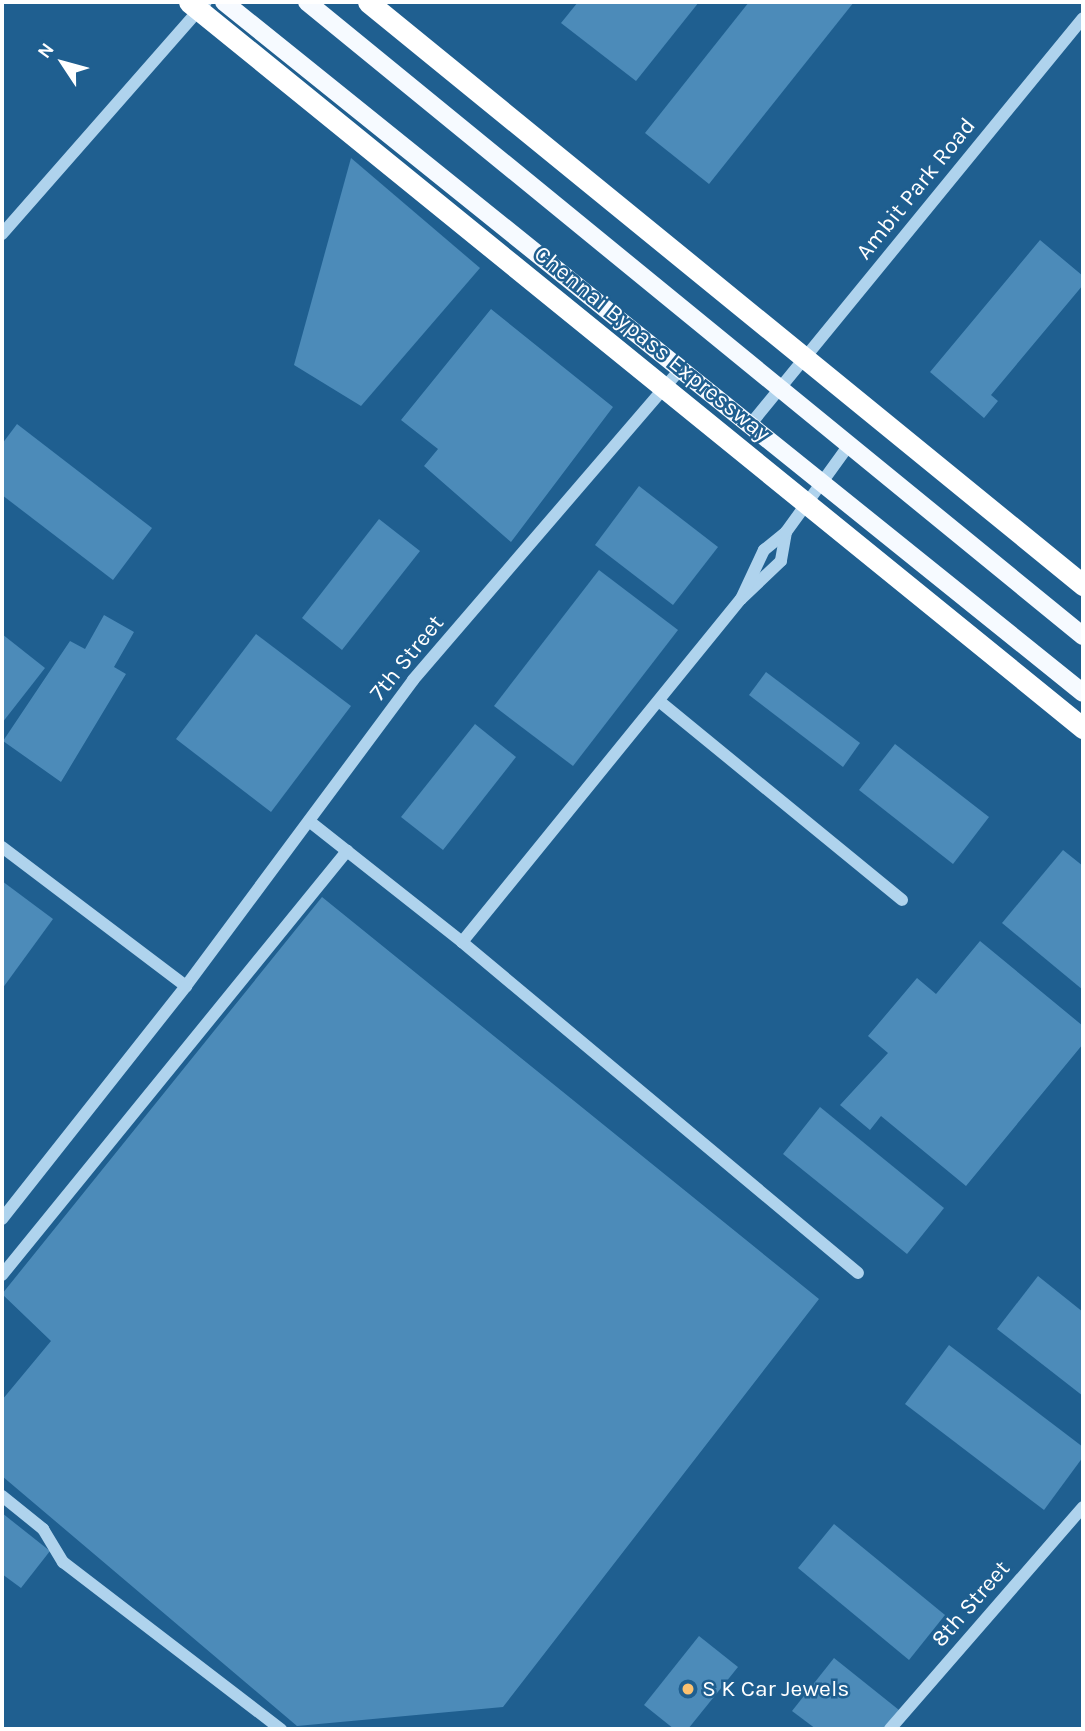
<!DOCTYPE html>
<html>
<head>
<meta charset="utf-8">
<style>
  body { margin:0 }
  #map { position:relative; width:1085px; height:1731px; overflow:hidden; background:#1f5f90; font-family:Karla,sans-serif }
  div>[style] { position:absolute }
  .building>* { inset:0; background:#4c8bb9 }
  .minor>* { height:12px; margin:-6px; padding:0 6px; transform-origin:6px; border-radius:6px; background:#afd3ed }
  .major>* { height:18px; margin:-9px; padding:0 9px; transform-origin:9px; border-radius:9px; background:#f6faff }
  .highway-bridge>* { height:21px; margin:-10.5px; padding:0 10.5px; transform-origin:10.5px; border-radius:10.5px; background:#fff }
  .dots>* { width:19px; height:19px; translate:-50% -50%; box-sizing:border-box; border:4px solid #1f5f90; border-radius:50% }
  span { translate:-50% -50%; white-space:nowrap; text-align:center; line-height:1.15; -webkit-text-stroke:5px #1f5f90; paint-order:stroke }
  .street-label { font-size:23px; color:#fff }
  .poi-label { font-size:23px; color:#fff }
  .left { translate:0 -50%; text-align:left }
  .frame { position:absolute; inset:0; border:4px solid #fff; pointer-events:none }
  .north { position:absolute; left:28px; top:28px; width:70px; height:70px; -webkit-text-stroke:5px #1f5f90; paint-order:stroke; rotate:306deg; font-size:19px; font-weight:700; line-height:28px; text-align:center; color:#fff }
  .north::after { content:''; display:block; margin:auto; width:24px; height:32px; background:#fff; clip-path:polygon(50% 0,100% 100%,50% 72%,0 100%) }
</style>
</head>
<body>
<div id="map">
  <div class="building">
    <div style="clip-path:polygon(578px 2px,699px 2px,636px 81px,561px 23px)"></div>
    <div style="clip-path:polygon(749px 2px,854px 2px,709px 184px,645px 133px)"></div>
    <div style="clip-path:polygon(351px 158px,480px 268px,361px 406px,294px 365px)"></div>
    <div style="clip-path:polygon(1040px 240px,1083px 276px,1083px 285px,991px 395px,998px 401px,984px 418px,930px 372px)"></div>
    <div style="clip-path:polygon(491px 309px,613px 407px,511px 542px,424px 466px,438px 449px,401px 420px)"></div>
    <div style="clip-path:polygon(17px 424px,152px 528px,113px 580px,2px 495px,2px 444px)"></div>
    <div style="clip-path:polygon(639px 486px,718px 547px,673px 605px,595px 545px)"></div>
    <div style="clip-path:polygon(379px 519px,420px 551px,342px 650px,302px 618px)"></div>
    <div style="clip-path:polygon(599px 570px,678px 630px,573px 766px,494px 706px)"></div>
    <div style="clip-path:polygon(104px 615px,134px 632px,114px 667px,126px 674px,61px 782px,3px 741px,70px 641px,85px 649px)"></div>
    <div style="clip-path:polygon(2px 634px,45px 668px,2px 723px)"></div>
    <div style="clip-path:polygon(256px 634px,351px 706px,271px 812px,176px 739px)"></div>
    <div style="clip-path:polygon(766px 672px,860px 743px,843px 767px,749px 695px)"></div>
    <div style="clip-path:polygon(475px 724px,516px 757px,443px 850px,401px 817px)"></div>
    <div style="clip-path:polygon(895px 744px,989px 817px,953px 864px,859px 790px)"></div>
    <div style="clip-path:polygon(1063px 850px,1083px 866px,1083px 990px,1002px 923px)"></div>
    <div style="clip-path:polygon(2px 881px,53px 919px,2px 989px)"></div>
    <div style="clip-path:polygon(322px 897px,819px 1299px,503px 1707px,297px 1726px,2px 1476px,2px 1400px,51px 1341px,2px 1294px)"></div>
    <div style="clip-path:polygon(980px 941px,1083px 1026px,1083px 1044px,966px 1186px,881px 1116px,870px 1130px,840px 1105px,888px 1053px,868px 1036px,917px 978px,936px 994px)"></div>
    <div style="clip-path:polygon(820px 1107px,944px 1208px,907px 1254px,783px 1154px)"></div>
    <div style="clip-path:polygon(1038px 1276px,1083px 1312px,1083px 1396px,997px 1329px)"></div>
    <div style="clip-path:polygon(949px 1345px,1083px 1447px,1083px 1457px,1044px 1510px,905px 1404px)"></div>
    <div style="clip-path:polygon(2px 1513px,50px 1551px,21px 1588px,2px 1574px)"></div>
    <div style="clip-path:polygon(834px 1524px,945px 1615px,909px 1660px,798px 1568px)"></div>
    <div style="clip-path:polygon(699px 1636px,738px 1667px,688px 1729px,674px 1729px,644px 1705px)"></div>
    <div style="clip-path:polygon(834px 1658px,899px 1710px,883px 1729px,816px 1729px,792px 1711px)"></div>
  </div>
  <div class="minor">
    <div style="left:2px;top:234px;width:309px;rotate:-48.7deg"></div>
    <div style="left:749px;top:426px;width:527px;rotate:-50.7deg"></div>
    <div style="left:786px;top:532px;width:29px;rotate:100deg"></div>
    <div style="left:781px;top:561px;width:55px;rotate:136.5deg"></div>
    <div style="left:741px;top:599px;width:54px;rotate:-64.9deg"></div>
    <div style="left:764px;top:550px;width:28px;rotate:-39deg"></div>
    <div style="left:786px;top:532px;width:107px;rotate:-54.1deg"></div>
    <div style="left:659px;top:701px;width:314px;rotate:39.3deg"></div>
    <div style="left:309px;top:821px;width:195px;rotate:38.3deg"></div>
    <div style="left:462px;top:942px;width:442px;rotate:-50.9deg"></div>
    <div style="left:2px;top:847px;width:231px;rotate:37.1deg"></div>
    <div style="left:462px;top:942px;width:516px;rotate:39.89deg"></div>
    <div style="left:2px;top:1219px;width:297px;rotate:-51.7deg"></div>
    <div style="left:186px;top:986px;width:381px;rotate:-53.4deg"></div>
    <div style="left:413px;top:680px;width:408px;rotate:-49.3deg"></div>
    <div style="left:2px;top:1275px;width:547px;rotate:-50.87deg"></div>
    <div style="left:2px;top:1496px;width:53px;rotate:38.8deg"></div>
    <div style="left:43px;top:1529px;width:39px;rotate:59deg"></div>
    <div style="left:63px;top:1562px;width:275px;rotate:37.5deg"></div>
    <div style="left:890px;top:1729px;width:294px;rotate:-49deg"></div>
  </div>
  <div class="major">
    <div style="left:224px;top:2px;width:1102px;rotate:38.81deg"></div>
    <div style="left:307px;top:2px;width:1002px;rotate:39.25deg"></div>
  </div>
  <div class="highway-bridge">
    <div style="left:189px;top:2px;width:1152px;rotate:39.08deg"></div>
    <div style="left:368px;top:2px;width:923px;rotate:39.19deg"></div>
  </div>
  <div class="dots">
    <div style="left:688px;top:1689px;background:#fbc170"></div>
  </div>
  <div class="street-label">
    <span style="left:916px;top:189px;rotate:-51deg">Ambit Park Road</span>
    <span style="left:652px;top:344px;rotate:39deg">Chennai Bypass Expressway</span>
    <span style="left:407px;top:658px;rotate:-51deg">7th Street</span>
    <span style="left:971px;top:1604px;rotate:-49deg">8th Street</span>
  </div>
  <div class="poi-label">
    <span class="left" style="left:702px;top:1689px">S K Car Jewels</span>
  </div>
  <div class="frame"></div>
  <div class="north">N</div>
</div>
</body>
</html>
